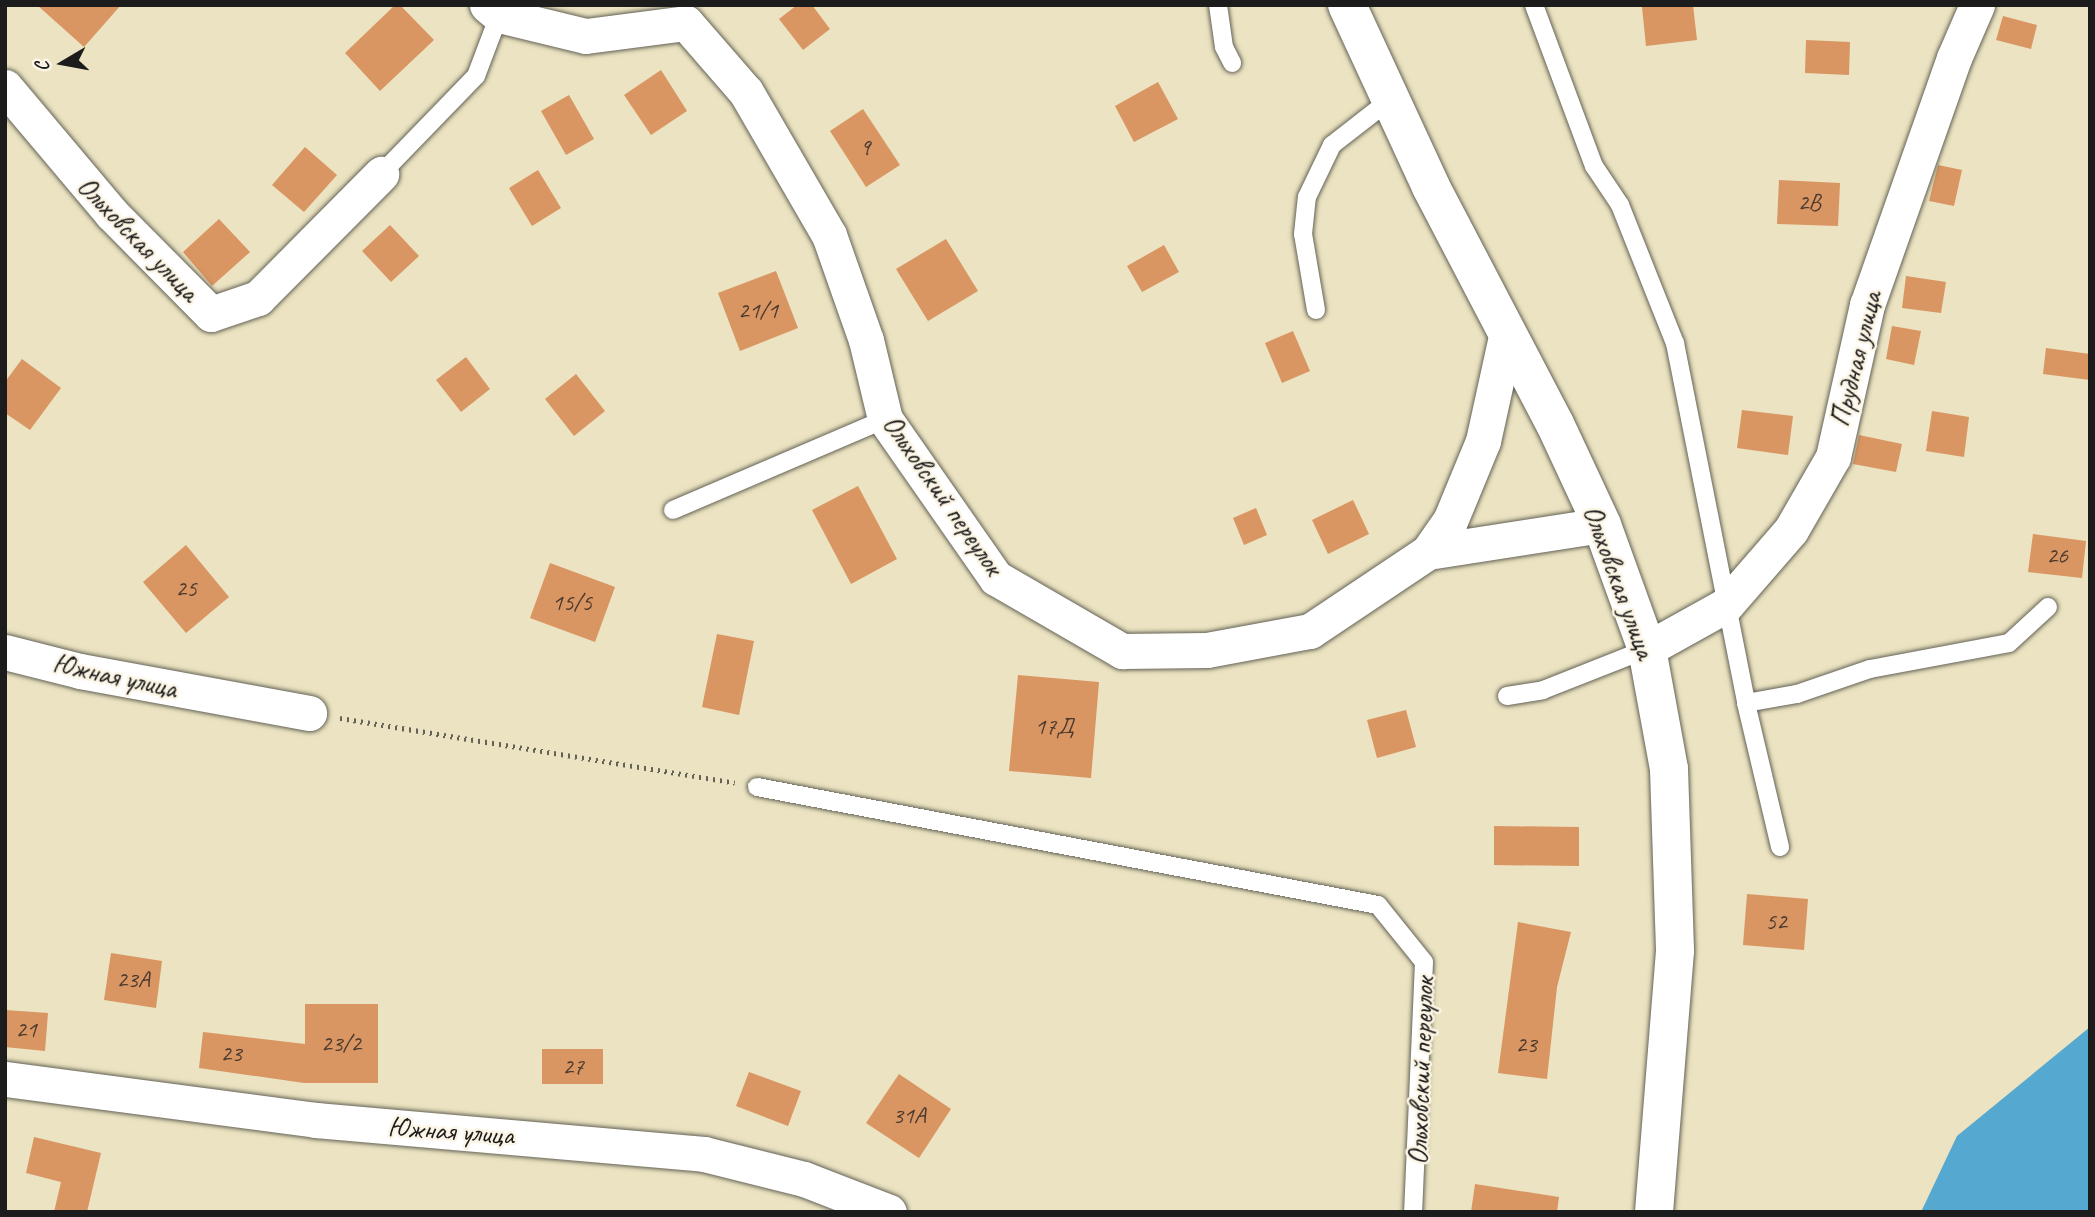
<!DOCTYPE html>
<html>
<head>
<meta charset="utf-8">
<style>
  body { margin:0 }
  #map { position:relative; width:2095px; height:1217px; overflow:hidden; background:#ebe3c1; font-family:Caveat,sans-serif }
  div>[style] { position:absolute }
  .water>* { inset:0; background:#55a8d0 }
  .building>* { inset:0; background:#d99562 }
  .path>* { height:4.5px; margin-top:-2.25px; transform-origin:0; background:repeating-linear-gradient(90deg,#646256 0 2px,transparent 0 7px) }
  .roads { filter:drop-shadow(0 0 2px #646256) drop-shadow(0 0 2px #646256) }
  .lane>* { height:18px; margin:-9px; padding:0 9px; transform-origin:9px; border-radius:9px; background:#fff }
  .street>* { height:35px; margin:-17.5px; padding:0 17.5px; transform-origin:17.5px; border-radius:17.5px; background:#fff }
  .secondary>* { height:38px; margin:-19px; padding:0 19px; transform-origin:19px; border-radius:19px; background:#fff }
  span { translate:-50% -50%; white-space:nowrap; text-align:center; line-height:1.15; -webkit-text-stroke:5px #fcf5e5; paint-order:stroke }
  .number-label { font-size:24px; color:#4b3a2e }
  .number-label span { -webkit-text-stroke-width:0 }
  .street-label { font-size:28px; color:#1c1c1c }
  .frame { position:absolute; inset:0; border:7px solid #1c1c1c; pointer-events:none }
  .north { position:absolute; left:28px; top:28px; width:70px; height:70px; -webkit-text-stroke:5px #fcf5e5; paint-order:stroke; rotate:260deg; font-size:19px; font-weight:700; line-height:28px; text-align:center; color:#1c1c1c }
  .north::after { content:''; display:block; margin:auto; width:24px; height:32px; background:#1c1c1c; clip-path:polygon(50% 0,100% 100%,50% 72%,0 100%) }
</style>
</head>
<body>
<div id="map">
  <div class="water">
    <div style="clip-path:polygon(2090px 1027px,2090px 1212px,1921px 1212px,1957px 1136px)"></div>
  </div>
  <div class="building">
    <div style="clip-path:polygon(37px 5px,121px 5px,84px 47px)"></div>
    <div style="clip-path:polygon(395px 5px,400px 5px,434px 40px,380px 91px,345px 53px)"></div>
    <div style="clip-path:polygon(797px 5px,812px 5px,830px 29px,803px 50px,779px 19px)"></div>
    <div style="clip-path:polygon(1693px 5px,1697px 40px,1646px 46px,1642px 7px)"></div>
    <div style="clip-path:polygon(2003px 16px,2037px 25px,2031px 49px,1996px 40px)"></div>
    <div style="clip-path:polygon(1806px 40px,1850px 42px,1849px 75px,1805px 73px)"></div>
    <div style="clip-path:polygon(661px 70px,687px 111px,651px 135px,624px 95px)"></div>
    <div style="clip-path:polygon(1158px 82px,1178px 119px,1134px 142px,1115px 106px)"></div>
    <div style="clip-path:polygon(569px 95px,594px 139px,566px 155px,541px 111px)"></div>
    <div style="clip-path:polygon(863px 109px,900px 165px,866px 187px,830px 131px)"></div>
    <div style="clip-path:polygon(305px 147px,337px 175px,304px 212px,272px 185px)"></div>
    <div style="clip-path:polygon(1938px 165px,1962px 170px,1954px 206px,1929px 201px)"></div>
    <div style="clip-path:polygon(538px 170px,561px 208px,532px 226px,509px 188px)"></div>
    <div style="clip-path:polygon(1779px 180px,1840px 183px,1838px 226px,1777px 224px)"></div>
    <div style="clip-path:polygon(219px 219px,250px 252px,212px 286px,183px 252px)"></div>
    <div style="clip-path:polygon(390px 225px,419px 256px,391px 282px,362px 251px)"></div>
    <div style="clip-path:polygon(946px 239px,978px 291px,928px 321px,896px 269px)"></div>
    <div style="clip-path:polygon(1164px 245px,1179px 272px,1142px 292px,1127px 266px)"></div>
    <div style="clip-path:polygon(776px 271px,798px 328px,740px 351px,718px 293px)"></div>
    <div style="clip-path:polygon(1906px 276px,1946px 282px,1941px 313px,1902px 308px)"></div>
    <div style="clip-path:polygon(1892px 326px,1921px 331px,1914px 365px,1886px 359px)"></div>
    <div style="clip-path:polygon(1293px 331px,1310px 371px,1282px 383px,1265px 343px)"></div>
    <div style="clip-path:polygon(2046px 348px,2090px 354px,2090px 380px,2043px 374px)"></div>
    <div style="clip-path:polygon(466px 357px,490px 389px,461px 412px,436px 380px)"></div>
    <div style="clip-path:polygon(22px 359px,61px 388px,30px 430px,5px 413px,5px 382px)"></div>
    <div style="clip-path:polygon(576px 374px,605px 411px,574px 436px,545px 399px)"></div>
    <div style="clip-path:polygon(1742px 410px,1793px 416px,1788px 455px,1737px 448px)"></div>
    <div style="clip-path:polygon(1932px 411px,1969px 417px,1964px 457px,1926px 451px)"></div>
    <div style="clip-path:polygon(1859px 435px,1902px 444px,1896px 472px,1853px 464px)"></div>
    <div style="clip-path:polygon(858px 486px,897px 559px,851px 584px,812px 510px)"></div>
    <div style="clip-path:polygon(1353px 500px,1369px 534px,1328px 554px,1312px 520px)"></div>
    <div style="clip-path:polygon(1256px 508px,1267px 535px,1244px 545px,1233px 518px)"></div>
    <div style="clip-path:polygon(2033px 534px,2086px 541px,2082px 578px,2028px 572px)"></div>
    <div style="clip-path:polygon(186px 545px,229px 597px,186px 633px,143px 582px)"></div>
    <div style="clip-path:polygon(550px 563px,615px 587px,595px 642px,530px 618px)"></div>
    <div style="clip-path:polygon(717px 634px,754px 641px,739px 715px,702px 707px)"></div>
    <div style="clip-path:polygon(1018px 675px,1099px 682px,1091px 778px,1009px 771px)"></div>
    <div style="clip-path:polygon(1406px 710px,1416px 747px,1377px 758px,1367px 720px)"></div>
    <div style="clip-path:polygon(1494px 826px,1579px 827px,1579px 866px,1494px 865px)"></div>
    <div style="clip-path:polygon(1747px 894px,1808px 899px,1804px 950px,1743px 945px)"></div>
    <div style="clip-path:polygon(1518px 922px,1571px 932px,1557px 987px,1547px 1079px,1498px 1073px)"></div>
    <div style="clip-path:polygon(111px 953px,162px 961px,156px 1008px,104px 1000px)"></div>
    <div style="clip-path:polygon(305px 1004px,378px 1004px,378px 1083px,304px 1083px,199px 1068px,203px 1032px,305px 1044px)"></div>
    <div style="clip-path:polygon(5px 1010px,48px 1013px,45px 1051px,5px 1047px)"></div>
    <div style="clip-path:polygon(542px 1049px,603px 1049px,603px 1084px,542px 1084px)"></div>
    <div style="clip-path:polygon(749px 1072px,801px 1091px,788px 1126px,736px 1106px)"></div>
    <div style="clip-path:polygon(899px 1074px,951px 1109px,919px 1158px,866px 1123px)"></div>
    <div style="clip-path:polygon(34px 1137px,101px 1153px,87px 1212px,54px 1212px,61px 1182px,26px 1173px)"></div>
    <div style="clip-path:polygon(1475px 1184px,1559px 1197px,1557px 1212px,1471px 1212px)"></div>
  </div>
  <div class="path">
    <div style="left:340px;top:718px;width:400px;rotate:9.3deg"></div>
  </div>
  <div class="roads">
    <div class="lane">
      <div style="left:1218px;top:5px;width:42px;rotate:81.9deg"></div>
      <div style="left:1224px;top:47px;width:18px;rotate:63deg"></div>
      <div style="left:1534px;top:5px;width:172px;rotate:69.6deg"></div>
      <div style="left:1594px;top:166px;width:47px;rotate:56.3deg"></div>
      <div style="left:1620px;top:205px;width:149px;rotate:68.3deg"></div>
      <div style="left:1675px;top:343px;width:367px;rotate:78.8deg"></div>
      <div style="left:1746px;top:703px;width:148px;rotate:76.7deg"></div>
      <div style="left:381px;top:174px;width:136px;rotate:-45.9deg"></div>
      <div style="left:476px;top:76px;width:65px;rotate:-69.3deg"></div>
      <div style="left:1316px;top:310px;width:77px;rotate:-99.7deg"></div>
      <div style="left:1303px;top:234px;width:37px;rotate:-84deg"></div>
      <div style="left:1307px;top:197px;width:58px;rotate:-64.3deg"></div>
      <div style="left:1332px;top:145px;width:75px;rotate:-37.9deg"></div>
      <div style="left:673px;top:510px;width:231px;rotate:-23.2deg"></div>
      <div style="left:1507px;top:696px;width:36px;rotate:-9deg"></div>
      <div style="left:1543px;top:690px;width:112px;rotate:-21.5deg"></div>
      <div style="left:1746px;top:703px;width:52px;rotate:-10deg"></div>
      <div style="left:1797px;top:694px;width:77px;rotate:-18.9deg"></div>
      <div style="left:1870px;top:669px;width:141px;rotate:-10.6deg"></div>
      <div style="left:2009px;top:643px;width:53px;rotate:-42.7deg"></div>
      <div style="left:757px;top:787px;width:632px;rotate:10.76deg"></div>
      <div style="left:1378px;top:905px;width:73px;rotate:51.1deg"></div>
      <div style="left:1424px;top:962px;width:250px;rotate:92.5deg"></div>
    </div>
    <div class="street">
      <div style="left:487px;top:5px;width:16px;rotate:40deg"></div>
      <div style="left:499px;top:15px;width:89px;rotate:13.6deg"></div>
      <div style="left:586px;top:36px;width:101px;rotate:-7.4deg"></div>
      <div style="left:686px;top:23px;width:91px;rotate:49deg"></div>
      <div style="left:746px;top:92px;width:165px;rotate:59.9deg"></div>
      <div style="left:829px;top:235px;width:111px;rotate:70.6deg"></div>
      <div style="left:866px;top:340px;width:81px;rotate:76.5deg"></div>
      <div style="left:885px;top:419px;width:194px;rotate:55.1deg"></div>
      <div style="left:996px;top:578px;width:146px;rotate:30.1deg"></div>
      <div style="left:1122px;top:651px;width:85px;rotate:-0.7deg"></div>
      <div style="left:1207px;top:650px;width:105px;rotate:-10.5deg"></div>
      <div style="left:1310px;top:631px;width:142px;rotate:-33.8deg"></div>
      <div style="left:1428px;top:552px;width:176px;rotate:-8.8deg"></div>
      <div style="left:5px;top:87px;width:165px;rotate:49.9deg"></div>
      <div style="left:111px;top:213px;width:142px;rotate:45.3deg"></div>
      <div style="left:211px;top:314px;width:50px;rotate:-18.8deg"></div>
      <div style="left:258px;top:298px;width:175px;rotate:-45.2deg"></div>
      <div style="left:1428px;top:552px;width:38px;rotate:-55deg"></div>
      <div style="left:1450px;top:521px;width:87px;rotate:-67.6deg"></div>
      <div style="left:1483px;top:441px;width:107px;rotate:-77.6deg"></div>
      <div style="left:1647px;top:649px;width:90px;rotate:-29.1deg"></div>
      <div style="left:1726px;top:605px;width:99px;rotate:-49.1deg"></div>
      <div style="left:1791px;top:530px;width:84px;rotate:-60.1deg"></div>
      <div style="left:1833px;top:457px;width:156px;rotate:-77.4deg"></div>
      <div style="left:1867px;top:305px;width:262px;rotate:-70.6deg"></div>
      <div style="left:1954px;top:58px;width:58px;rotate:-66.5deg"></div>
      <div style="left:5px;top:652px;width:77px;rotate:14.2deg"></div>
      <div style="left:80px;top:671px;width:233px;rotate:10.4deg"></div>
      <div style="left:5px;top:1079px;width:314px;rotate:7.5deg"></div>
      <div style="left:316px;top:1120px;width:389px;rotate:5deg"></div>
      <div style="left:704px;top:1154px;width:103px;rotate:14deg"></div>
      <div style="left:804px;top:1179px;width:91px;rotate:21.2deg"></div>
    </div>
    <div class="secondary">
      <div style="left:1347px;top:5px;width:200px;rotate:65.2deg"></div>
      <div style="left:1431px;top:187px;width:267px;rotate:62.4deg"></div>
      <div style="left:1555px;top:424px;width:111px;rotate:65deg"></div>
      <div style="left:1602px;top:525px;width:132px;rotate:70.1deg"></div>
      <div style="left:1647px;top:649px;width:122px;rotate:79.6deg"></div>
      <div style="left:1669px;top:769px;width:182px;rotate:88.1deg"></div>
      <div style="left:1675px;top:951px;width:262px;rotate:94.6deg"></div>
    </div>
  </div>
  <div class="number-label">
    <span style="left:865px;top:148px">9</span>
    <span style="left:1809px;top:203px">2В</span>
    <span style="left:758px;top:311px">21/1</span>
    <span style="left:2057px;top:556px">26</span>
    <span style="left:186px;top:589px">25</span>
    <span style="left:572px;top:603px">15/5</span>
    <span style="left:1054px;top:727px">17Д</span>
    <span style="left:1776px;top:922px">52</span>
    <span style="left:133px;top:980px">23А</span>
    <span style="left:26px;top:1030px">21</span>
    <span style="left:341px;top:1044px">23/2</span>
    <span style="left:1526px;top:1045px">23</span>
    <span style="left:231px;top:1054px">23</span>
    <span style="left:573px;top:1067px">27</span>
    <span style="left:909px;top:1116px">31А</span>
  </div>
  <div class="street-label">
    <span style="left:138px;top:239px;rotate:46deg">Ольховская улица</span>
    <span style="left:1856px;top:359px;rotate:-76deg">Прудная улица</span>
    <span style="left:943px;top:495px;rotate:55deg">Ольховский переулок</span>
    <span style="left:1619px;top:582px;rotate:70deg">Ольховская улица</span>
    <span style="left:115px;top:676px;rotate:12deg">Южная улица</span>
    <span style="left:1421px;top:1071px;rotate:-88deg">Ольховский переулок</span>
    <span style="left:451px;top:1131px;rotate:4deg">Южная улица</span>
  </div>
  <div class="frame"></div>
  <div class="north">С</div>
</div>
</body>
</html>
